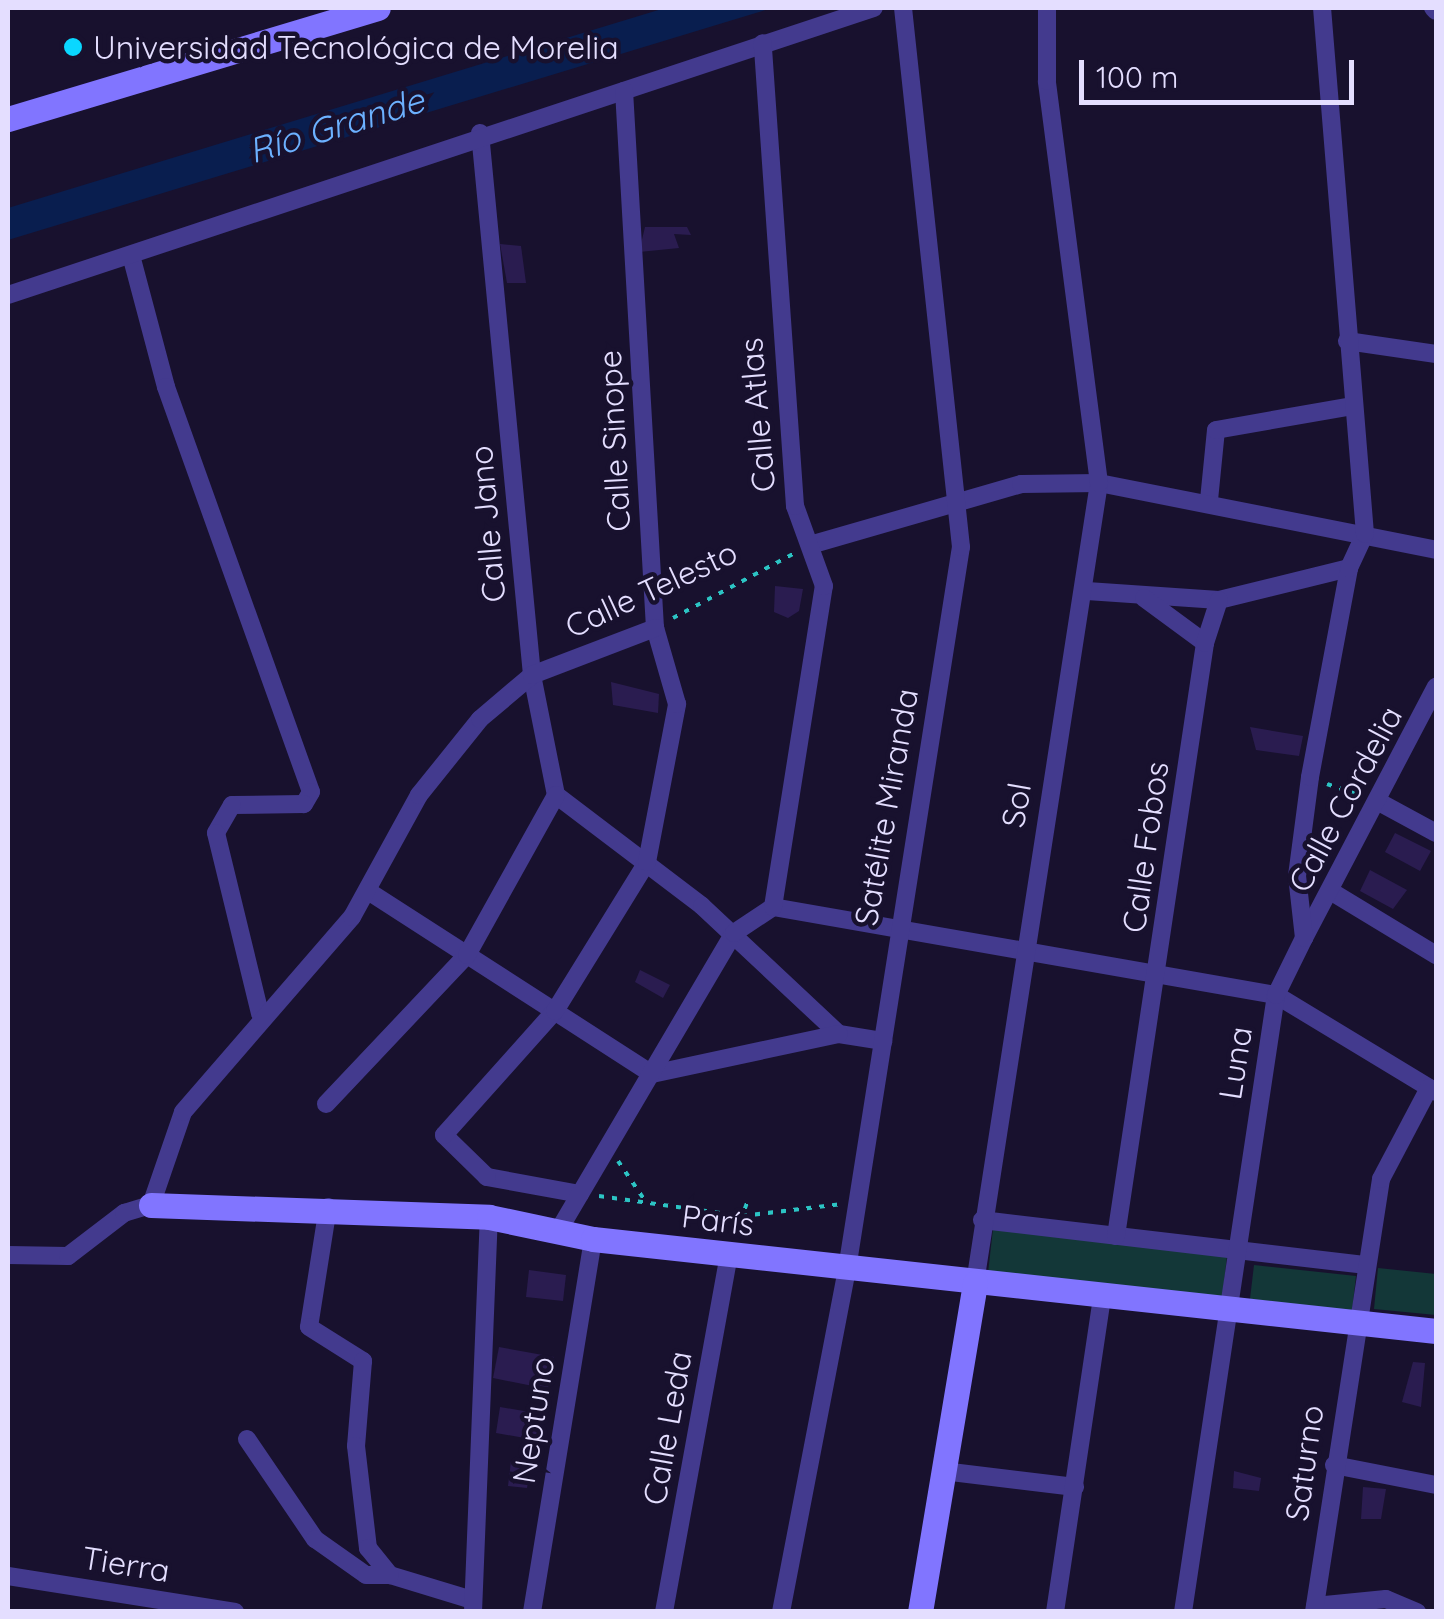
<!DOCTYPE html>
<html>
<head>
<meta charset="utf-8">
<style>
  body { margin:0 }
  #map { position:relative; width:1444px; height:1619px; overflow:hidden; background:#18112e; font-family:Quicksand,sans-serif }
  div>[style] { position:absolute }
  .green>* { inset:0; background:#133738 }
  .water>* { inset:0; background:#091e4f }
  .building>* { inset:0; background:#2a1c50 }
  .path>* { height:4px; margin-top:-2px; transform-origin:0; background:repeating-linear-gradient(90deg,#2cc4c4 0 5px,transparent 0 13px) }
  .street>* { height:18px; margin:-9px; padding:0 9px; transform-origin:9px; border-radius:9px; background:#433a8e }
  .secondary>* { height:25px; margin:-12.5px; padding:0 12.5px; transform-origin:12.5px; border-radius:12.5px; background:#8175ff }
  .dots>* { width:28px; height:28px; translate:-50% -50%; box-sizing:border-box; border:5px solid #18112e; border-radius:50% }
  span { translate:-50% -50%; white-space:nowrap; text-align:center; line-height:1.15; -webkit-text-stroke:9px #18112e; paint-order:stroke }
  .poi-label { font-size:32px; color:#e4deff }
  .left { translate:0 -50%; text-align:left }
  .street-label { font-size:32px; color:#e4deff }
  .water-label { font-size:35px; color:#6cb1ff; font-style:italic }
  .frame { position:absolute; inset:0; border:10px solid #e4deff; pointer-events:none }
  .scale { position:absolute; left:1079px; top:60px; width:275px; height:45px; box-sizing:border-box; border:5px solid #e4deff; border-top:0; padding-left:12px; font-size:30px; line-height:35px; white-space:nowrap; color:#e4deff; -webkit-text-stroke:8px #18112e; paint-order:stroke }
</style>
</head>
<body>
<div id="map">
  <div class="green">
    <div style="clip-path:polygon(993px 1229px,1227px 1256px,1222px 1300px,988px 1273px)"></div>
    <div style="clip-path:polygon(1254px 1265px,1356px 1276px,1352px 1311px,1250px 1299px)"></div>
    <div style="clip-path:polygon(1378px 1268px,1436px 1274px,1436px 1315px,1374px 1309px)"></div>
  </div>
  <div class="water">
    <div style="clip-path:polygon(665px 8px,772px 8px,8px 240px,8px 208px)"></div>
  </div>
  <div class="building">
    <div style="clip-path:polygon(645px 227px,687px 227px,691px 235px,674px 234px,679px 248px,639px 252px)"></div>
    <div style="clip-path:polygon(500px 244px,521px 246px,526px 283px,507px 283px)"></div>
    <div style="clip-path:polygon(775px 586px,803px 589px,799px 611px,788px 618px,774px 612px)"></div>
    <div style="clip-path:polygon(611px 682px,659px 694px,658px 713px,613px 705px)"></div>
    <div style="clip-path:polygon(1250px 727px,1303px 736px,1299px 756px,1256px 750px)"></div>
    <div style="clip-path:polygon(1395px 833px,1431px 851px,1420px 871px,1385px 852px)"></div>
    <div style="clip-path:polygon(1370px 870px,1407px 890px,1393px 909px,1360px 891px)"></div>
    <div style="clip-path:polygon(640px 970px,670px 985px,663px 998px,635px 982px)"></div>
    <div style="clip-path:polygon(529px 1270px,566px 1275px,563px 1301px,526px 1297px)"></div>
    <div style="clip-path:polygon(499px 1347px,554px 1357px,548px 1389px,493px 1378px)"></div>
    <div style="clip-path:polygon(1413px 1362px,1425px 1363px,1421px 1407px,1402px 1402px)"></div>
    <div style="clip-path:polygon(500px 1407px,541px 1414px,536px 1440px,496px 1433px)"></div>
    <div style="clip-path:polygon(511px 1461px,531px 1464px,527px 1488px,508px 1486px)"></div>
    <div style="clip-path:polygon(1234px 1471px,1261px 1478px,1259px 1491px,1233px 1488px)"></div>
    <div style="clip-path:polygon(1363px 1487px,1386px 1489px,1381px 1519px,1361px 1519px)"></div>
  </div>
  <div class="path">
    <div style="left:673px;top:618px;width:136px;rotate:-28.1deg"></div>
    <div style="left:1327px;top:784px;width:36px;rotate:19deg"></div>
    <div style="left:618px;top:1161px;width:50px;rotate:55.7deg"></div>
    <div style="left:599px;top:1196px;width:144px;rotate:8deg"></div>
    <div style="left:742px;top:1216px;width:101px;rotate:-6.8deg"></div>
    <div style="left:736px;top:1233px;width:35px;rotate:-70deg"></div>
  </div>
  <div class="street">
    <div style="left:1433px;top:8px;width:4px;rotate:45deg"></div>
    <div style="left:480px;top:133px;width:544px;rotate:84.52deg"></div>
    <div style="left:532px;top:675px;width:122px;rotate:78.7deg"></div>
    <div style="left:556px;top:795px;width:183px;rotate:37.2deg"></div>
    <div style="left:702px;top:906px;width:187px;rotate:43.1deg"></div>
    <div style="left:839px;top:1034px;width:45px;rotate:9deg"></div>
    <div style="left:132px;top:259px;width:132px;rotate:75.1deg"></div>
    <div style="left:166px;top:387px;width:430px;rotate:70.3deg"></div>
    <div style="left:311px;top:792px;width:14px;rotate:120deg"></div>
    <div style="left:304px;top:804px;width:72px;rotate:179.2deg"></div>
    <div style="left:232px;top:805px;width:32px;rotate:120deg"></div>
    <div style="left:216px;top:833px;width:186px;rotate:76.3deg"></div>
    <div style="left:8px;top:295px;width:912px;rotate:-18.34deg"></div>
    <div style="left:1347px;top:341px;width:90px;rotate:8.3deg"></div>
    <div style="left:1209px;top:500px;width:70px;rotate:-84.3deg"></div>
    <div style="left:1216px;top:430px;width:138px;rotate:-10deg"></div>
    <div style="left:810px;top:545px;width:220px;rotate:-16.1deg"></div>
    <div style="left:1021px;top:484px;width:78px;rotate:-0.7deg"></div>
    <div style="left:1099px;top:483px;width:344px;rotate:11.2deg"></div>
    <div style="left:1087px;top:591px;width:132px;rotate:3.9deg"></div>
    <div style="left:1219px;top:600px;width:134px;rotate:-13.8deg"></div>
    <div style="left:1144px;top:598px;width:76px;rotate:36.4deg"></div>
    <div style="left:1379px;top:802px;width:65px;rotate:28.5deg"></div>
    <div style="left:368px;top:891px;width:338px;rotate:32.8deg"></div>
    <div style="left:652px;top:1074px;width:191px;rotate:-12.1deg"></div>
    <div style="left:1332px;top:892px;width:122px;rotate:31.2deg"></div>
    <div style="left:773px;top:907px;width:511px;rotate:9.92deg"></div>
    <div style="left:1276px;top:995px;width:187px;rotate:31.2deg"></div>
    <div style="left:1304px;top:938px;width:284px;rotate:-62.3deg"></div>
    <div style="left:326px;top:1104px;width:205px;rotate:-46.6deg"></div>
    <div style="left:467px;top:955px;width:183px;rotate:-60.9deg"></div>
    <div style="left:580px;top:1194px;width:95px;rotate:-169.6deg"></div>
    <div style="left:487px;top:1177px;width:60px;rotate:-135.7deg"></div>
    <div style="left:444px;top:1135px;width:166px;rotate:-48.2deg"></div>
    <div style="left:555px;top:1011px;width:175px;rotate:-58.3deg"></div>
    <div style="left:647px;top:862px;width:161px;rotate:-79.2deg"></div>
    <div style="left:677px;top:704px;width:79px;rotate:-106.1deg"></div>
    <div style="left:655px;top:628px;width:538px;rotate:-93.3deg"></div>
    <div style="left:328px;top:1207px;width:121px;rotate:99deg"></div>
    <div style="left:309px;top:1327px;width:64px;rotate:32.2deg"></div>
    <div style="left:363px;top:1361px;width:85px;rotate:94.7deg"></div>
    <div style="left:356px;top:1446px;width:103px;rotate:83.3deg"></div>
    <div style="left:368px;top:1548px;width:35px;rotate:51deg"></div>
    <div style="left:390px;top:1575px;width:83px;rotate:16.9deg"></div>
    <div style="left:982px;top:1220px;width:385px;rotate:6.7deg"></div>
    <div style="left:560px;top:1228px;width:342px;rotate:-59.5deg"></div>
    <div style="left:734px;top:933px;width:47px;rotate:-33.7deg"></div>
    <div style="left:773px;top:907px;width:325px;rotate:-81deg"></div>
    <div style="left:824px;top:586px;width:85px;rotate:-109.9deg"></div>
    <div style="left:795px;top:506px;width:464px;rotate:-94deg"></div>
    <div style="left:1116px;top:1236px;width:600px;rotate:-81.46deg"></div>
    <div style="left:1205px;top:643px;width:45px;rotate:-72deg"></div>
    <div style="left:8px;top:1255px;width:60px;rotate:1deg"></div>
    <div style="left:68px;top:1256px;width:71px;rotate:-37.5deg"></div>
    <div style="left:124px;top:1213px;width:28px;rotate:-17deg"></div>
    <div style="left:151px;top:1205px;width:98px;rotate:-71deg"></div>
    <div style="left:183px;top:1112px;width:258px;rotate:-49.1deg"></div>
    <div style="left:352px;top:917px;width:139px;rotate:-61.2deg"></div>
    <div style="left:419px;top:795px;width:97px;rotate:-51.2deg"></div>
    <div style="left:480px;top:719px;width:68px;rotate:-40.2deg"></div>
    <div style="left:532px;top:675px;width:132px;rotate:-20.9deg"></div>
    <div style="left:975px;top:1283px;width:810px;rotate:-81.19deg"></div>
    <div style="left:1099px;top:483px;width:405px;rotate:-97.4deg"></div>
    <div style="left:1047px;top:81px;width:73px;rotate:-90deg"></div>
    <div style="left:247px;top:1439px;width:121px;rotate:55.8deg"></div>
    <div style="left:315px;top:1539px;width:62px;rotate:35.2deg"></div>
    <div style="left:366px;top:1575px;width:24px"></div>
    <div style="left:1334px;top:1465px;width:104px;rotate:11.1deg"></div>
    <div style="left:943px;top:1471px;width:133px;rotate:6.9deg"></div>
    <div style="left:8px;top:1576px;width:230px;rotate:9deg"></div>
    <div style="left:1315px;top:1606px;width:71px;rotate:-5.6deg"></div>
    <div style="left:1386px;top:1599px;width:34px;rotate:23deg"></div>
    <div style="left:473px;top:1612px;width:395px;rotate:-87.7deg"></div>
    <div style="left:532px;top:1612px;width:378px;rotate:-80.7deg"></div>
    <div style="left:664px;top:1612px;width:364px;rotate:-79.7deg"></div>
    <div style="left:781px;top:1612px;width:349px;rotate:-79.1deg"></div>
    <div style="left:847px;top:1269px;width:731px;rotate:-81.03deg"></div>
    <div style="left:961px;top:547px;width:542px;rotate:-96.14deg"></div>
    <div style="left:1055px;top:1612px;width:318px;rotate:-81.5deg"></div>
    <div style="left:1183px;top:1612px;width:624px;rotate:-81.43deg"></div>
    <div style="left:1276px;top:995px;width:64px;rotate:-63.8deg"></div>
    <div style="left:1304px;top:938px;width:62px;rotate:-96.4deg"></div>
    <div style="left:1297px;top:876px;width:100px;rotate:-82.5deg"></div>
    <div style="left:1310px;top:777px;width:213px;rotate:-79.4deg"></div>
    <div style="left:1349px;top:568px;width:38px;rotate:-65deg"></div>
    <div style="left:1365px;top:534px;width:528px;rotate:-94.67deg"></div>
    <div style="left:1314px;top:1612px;width:438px;rotate:-81.2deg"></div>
    <div style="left:1381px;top:1179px;width:103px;rotate:-62.2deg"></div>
  </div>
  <div class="secondary">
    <div style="left:8px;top:119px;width:386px;rotate:-16.7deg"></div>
    <div style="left:151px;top:1205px;width:338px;rotate:2deg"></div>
    <div style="left:489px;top:1217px;width:106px;rotate:11.9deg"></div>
    <div style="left:593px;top:1239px;width:848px;rotate:6.23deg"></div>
    <div style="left:920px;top:1612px;width:334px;rotate:-80.5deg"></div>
  </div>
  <div class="dots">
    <div style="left:73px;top:47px;background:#0ad7ff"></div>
  </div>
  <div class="poi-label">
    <span class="left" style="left:93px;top:47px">Universidad Tecnológica de Morelia</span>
  </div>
  <div class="street-label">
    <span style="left:757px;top:415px;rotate:-95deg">Calle Atlas</span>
    <span style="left:614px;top:441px;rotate:-93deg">Calle Sinope</span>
    <span style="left:487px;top:524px;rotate:-95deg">Calle Jano</span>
    <span style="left:651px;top:589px;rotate:-25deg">Calle Telesto</span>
    <span style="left:1345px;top:799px;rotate:-62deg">Calle Cordelia</span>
    <span style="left:1016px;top:805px;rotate:-80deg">Sol</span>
    <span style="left:886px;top:807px;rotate:-80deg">Satélite Miranda</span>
    <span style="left:1145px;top:847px;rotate:-82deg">Calle Fobos</span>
    <span style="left:1235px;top:1063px;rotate:-81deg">Luna</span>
    <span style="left:718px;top:1220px;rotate:7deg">París</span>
    <span style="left:533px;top:1420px;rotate:-81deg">Neptuno</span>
    <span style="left:667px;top:1428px;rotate:-80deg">Calle Leda</span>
    <span style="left:1304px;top:1463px;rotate:-82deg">Saturno</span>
    <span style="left:126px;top:1564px;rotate:9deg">Tierra</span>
  </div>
  <div class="water-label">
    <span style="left:336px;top:125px;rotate:-17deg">Río Grande</span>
  </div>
  <div class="frame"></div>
  <div class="scale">100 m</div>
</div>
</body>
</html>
